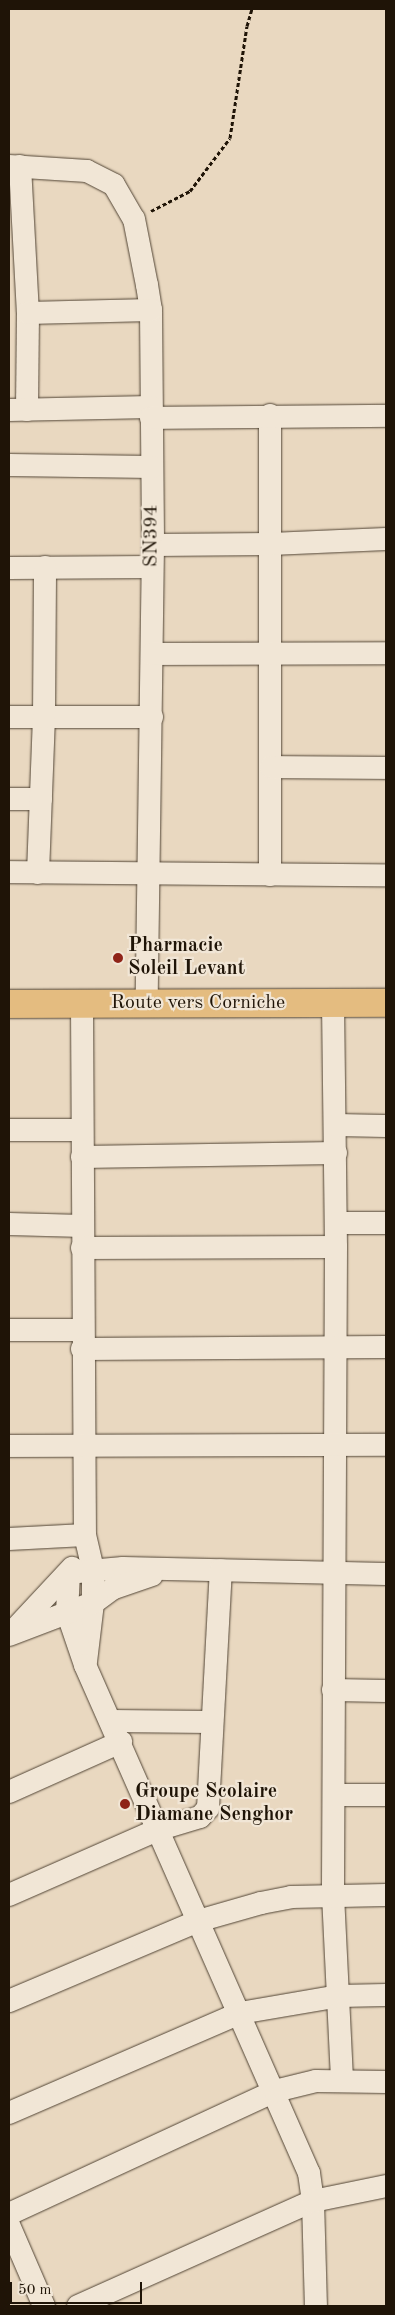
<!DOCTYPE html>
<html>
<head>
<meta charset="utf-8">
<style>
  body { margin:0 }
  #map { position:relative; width:395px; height:2315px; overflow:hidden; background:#e9d8c0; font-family:"Old Standard TT",serif }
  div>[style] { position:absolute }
  .path>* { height:3px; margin-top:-1.5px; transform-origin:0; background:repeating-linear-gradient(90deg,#1f1407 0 4px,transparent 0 6.5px) }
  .roads { filter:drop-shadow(0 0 1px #524535) drop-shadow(0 0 1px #524535) }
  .minor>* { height:22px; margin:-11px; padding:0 11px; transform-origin:11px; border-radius:11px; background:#f1e6d6 }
  .major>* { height:28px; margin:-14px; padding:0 14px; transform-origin:14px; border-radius:14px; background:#e4bc80 }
  .dots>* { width:14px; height:14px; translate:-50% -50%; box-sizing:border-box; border:2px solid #f1e6d6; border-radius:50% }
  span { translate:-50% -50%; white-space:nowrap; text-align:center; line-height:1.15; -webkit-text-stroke:4.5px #f1e6d6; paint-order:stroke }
  .street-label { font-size:20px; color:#1f1407 }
  .poi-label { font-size:20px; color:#1f1407; font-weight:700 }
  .left { translate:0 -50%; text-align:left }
  .frame { position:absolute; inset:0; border:10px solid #1f1407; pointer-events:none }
  .scale { position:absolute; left:10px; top:2282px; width:132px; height:22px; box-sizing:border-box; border:2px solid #1f1407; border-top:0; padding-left:6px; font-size:15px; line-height:18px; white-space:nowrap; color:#1f1407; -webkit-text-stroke:4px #f1e6d6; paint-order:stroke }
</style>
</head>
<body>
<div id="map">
  <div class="path">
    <div style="left:151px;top:211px;width:44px;rotate:-27.1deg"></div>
    <div style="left:190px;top:191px;width:66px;rotate:-53deg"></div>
    <div style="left:230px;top:138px;width:113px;rotate:-81.4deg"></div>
    <div style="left:247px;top:26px;width:18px;rotate:-74deg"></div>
  </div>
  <div class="roads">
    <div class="minor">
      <div style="left:9px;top:166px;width:78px;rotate:3.7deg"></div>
      <div style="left:87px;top:171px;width:30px;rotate:27deg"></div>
      <div style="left:114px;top:185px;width:39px;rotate:60deg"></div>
      <div style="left:134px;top:219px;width:67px;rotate:78.9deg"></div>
      <div style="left:147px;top:285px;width:25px;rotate:81deg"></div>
      <div style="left:151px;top:310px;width:235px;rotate:89.5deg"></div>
      <div style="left:153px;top:545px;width:457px;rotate:90.8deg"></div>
      <div style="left:20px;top:166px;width:147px;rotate:86.9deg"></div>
      <div style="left:28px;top:313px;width:97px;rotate:90.6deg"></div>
      <div style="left:28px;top:313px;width:123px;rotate:-1.4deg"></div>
      <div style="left:9px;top:410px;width:142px;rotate:-1.2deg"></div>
      <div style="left:270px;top:415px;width:460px;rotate:90deg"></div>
      <div style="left:151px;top:418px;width:235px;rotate:-0.5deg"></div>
      <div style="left:9px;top:465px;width:143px;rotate:0.8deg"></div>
      <div style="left:153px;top:545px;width:118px;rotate:-0.5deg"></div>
      <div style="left:271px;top:544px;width:115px;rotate:-2.5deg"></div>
      <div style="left:9px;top:568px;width:143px;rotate:-0.4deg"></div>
      <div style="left:152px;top:654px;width:234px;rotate:-0.2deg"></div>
      <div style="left:9px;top:717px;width:143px"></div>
      <div style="left:271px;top:767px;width:115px;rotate:0.5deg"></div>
      <div style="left:9px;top:799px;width:32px"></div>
      <div style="left:9px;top:872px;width:377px;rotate:0.5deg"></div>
      <div style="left:38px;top:873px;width:156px;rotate:-87.8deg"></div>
      <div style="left:44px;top:717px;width:150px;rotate:-89.6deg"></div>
      <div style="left:333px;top:1002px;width:245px;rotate:89.3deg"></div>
      <div style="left:336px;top:1247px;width:648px;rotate:90.27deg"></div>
      <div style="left:333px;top:1895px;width:185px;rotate:87.2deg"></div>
      <div style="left:82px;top:1004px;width:531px;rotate:89.68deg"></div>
      <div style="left:85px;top:1535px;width:36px;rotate:77deg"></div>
      <div style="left:93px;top:1570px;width:33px;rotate:90deg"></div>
      <div style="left:93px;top:1603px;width:59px;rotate:96.8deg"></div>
      <div style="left:336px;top:1125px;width:50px;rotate:1.1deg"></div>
      <div style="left:9px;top:1130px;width:73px"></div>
      <div style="left:82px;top:1157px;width:254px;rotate:-0.9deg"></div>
      <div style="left:336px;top:1223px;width:50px"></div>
      <div style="left:9px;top:1224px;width:74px;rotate:1.5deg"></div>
      <div style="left:82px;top:1248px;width:254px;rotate:-0.2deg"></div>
      <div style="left:9px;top:1330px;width:74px"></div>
      <div style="left:82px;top:1349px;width:304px;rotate:-0.4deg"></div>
      <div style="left:9px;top:1446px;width:377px;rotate:-0.2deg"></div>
      <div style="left:9px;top:1539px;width:76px;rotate:-3deg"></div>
      <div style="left:78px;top:1572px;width:45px;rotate:-5.1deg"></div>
      <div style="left:123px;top:1568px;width:263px;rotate:1.3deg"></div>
      <div style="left:69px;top:1574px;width:38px;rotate:93deg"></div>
      <div style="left:67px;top:1612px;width:56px;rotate:71.2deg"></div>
      <div style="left:85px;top:1665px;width:555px;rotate:66.21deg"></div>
      <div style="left:309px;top:2173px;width:28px;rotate:82deg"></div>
      <div style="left:313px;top:2201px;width:105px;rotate:88.4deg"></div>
      <div style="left:17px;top:1627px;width:81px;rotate:-47deg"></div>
      <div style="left:9px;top:1635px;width:90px;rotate:-20.9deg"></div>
      <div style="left:93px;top:1603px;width:26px;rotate:-36deg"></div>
      <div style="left:114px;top:1588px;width:40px;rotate:-18.9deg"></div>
      <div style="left:333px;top:1690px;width:53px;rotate:1.1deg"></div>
      <div style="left:111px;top:1721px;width:100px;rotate:0.6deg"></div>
      <div style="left:9px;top:1792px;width:123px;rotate:-24.1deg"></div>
      <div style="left:334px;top:1795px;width:52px"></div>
      <div style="left:9px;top:1895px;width:162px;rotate:-23.7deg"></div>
      <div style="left:157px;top:1830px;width:45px;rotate:-16.8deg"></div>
      <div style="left:200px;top:1817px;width:12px;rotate:-48deg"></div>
      <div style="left:208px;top:1808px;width:238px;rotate:-86.9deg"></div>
      <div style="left:9px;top:2001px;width:205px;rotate:-22.9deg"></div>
      <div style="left:198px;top:1921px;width:66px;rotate:-15.9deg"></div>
      <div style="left:261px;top:1903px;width:31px;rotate:-11deg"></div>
      <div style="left:291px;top:1897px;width:95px;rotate:-1.2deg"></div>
      <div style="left:9px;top:2113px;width:252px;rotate:-23.4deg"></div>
      <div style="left:240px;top:2013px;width:100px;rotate:-9.7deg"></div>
      <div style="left:339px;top:1996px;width:47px;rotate:-1.2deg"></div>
      <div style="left:9px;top:2214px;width:293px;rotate:-24.8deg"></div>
      <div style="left:275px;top:2091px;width:42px;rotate:-13.7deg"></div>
      <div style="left:316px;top:2081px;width:70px;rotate:0.8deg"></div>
      <div style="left:9px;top:2225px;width:88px;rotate:66.6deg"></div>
      <div style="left:78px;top:2306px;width:257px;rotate:-24.1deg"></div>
      <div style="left:313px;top:2201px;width:75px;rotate:-11.6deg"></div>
    </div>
    <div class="major">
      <div style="left:9px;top:1004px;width:377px;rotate:-0.2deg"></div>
    </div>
  </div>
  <div class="dots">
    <div style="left:118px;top:958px;background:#8f2418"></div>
    <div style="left:125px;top:1804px;background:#8f2418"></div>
  </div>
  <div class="street-label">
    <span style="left:152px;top:536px;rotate:-90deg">SN394</span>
    <span style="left:198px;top:1003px">Route vers Corniche</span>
  </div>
  <div class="poi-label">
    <span class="left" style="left:128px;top:958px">Pharmacie<br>Soleil Levant</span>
    <span class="left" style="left:135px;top:1804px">Groupe Scolaire<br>Diamane Senghor</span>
  </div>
  <div class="frame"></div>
  <div class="scale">50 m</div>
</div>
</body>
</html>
